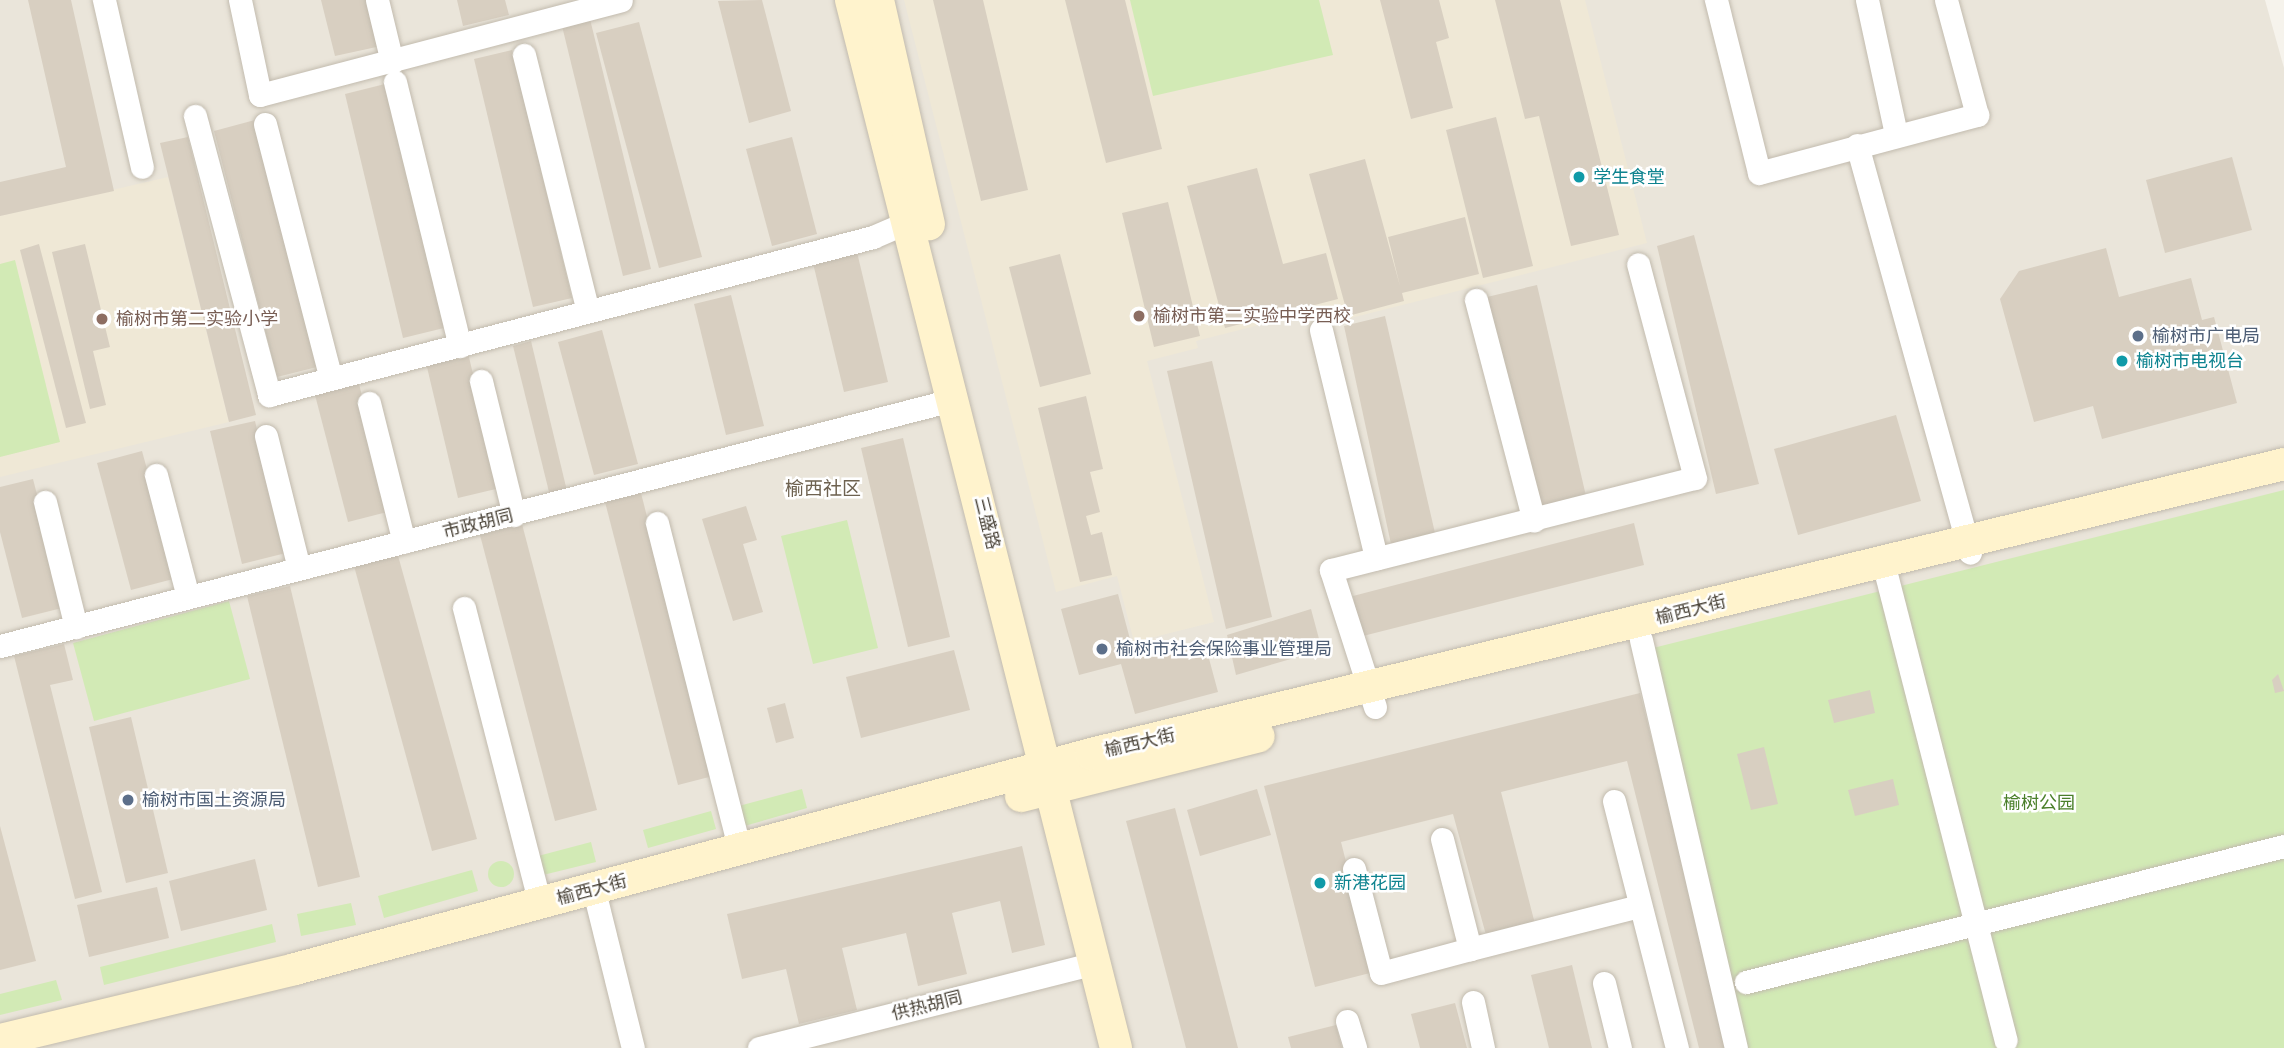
<!DOCTYPE html>
<html>
<head>
<meta charset="utf-8">
<style>
  body { margin:0 }
  #map { position:relative; width:2284px; height:1048px; overflow:hidden; background:#f6f3ec; font-family:"Public Sans","Noto Sans SC",sans-serif }
  div>[style] { position:absolute }
  .residential>* { inset:0; background:#eae5da }
  .education>* { inset:0; background:#efe8d6 }
  .green>* { inset:0; background:#d2eab5 }
  .round { border-radius:50% }
  .building>* { inset:0; background:#d8cfc1 }
  .roads { filter:drop-shadow(0 0 2px #c2bbae) drop-shadow(0 0 2px #c2bbae) }
  .street>* { height:23px; margin:-11.5px; padding:0 11.5px; transform-origin:11.5px; border-radius:11.5px; background:#fff }
  .secondary>* { height:32px; margin:-16px; padding:0 16px; transform-origin:16px; border-radius:16px; background:#fff3cd }
  .dots>* { width:19px; height:19px; translate:-50% -50%; box-sizing:border-box; border:4px solid #fff; border-radius:50% }
  span { translate:-50% -50%; white-space:nowrap; text-align:center; line-height:1.15; -webkit-text-stroke:5px #fff; paint-order:stroke }
  .culture-label { font-size:18px; color:#0d838f }
  .left { translate:0 -50%; text-align:left }
  .education-label { font-size:18px; color:#785e54 }
  .service-label { font-size:18px; color:#4e5e75 }
  .street-label { font-size:18px; color:#4b4439 }
  .park-label { font-size:18px; color:#4a7f2a }
  .neighbourhood-label { font-size:19px; color:#6e6250 }
</style>
</head>
<body>
<div id="map">
  <div class="residential">
    <div style="clip-path:polygon(0 0,2265px 0,2284px 68px,2284px 1048px,0 1048px)"></div>
  </div>
  <div class="education">
    <div style="clip-path:polygon(904px 0,1585px 0,1647px 243px,1327px 324px,1323px 309px,1196px 341px,1198px 348px,1147px 361px,1214px 622px,1134px 642px,1117px 576px,1056px 592px)"></div>
    <div style="clip-path:polygon(168px 177px,229px 422px,0 477px,0 216px)"></div>
  </div>
  <div class="green">
    <div style="clip-path:polygon(1130px 0,1319px 0,1333px 55px,1153px 96px)"></div>
    <div style="clip-path:polygon(15px 260px,60px 442px,0 457px,0 264px)"></div>
    <div style="clip-path:polygon(2284px 490px,2284px 1048px,1745px 1048px,1649px 649px)"></div>
    <div style="clip-path:polygon(847px 520px,878px 648px,813px 664px,781px 536px)"></div>
    <div style="clip-path:polygon(229px 601px,250px 679px,94px 721px,73px 643px)"></div>
    <div style="clip-path:polygon(802px 789px,807px 808px,741px 827px,735px 807px)"></div>
    <div style="clip-path:polygon(711px 811px,716px 829px,648px 848px,643px 830px)"></div>
    <div style="clip-path:polygon(591px 842px,596px 862px,543px 875px,538px 856px)"></div>
    <div class="round" style="left:488px;top:861px;width:26px;height:26px"></div>
    <div style="clip-path:polygon(472px 870px,478px 891px,384px 918px,378px 896px)"></div>
    <div style="clip-path:polygon(351px 903px,356px 925px,301px 936px,297px 914px)"></div>
    <div style="clip-path:polygon(272px 924px,276px 942px,104px 985px,100px 967px)"></div>
    <div style="clip-path:polygon(56px 980px,62px 1000px,0 1015px,0 994px)"></div>
  </div>
  <div class="building">
    <div style="clip-path:polygon(28px 0,71px 0,114px 191px,0 216px,0 182px,66px 167px)"></div>
    <div style="clip-path:polygon(321px 0,370px 0,381px 46px,335px 56px)"></div>
    <div style="clip-path:polygon(457px 0,505px 0,509px 15px,463px 26px)"></div>
    <div style="clip-path:polygon(762px 0,791px 111px,749px 123px,718px 1px)"></div>
    <div style="clip-path:polygon(933px 0,983px 0,1028px 190px,981px 201px)"></div>
    <div style="clip-path:polygon(1065px 0,1125px 0,1162px 149px,1106px 163px)"></div>
    <div style="clip-path:polygon(1380px 0,1439px 0,1449px 38px,1436px 42px,1453px 108px,1411px 119px)"></div>
    <div style="clip-path:polygon(1495px 0,1560px 0,1619px 235px,1571px 246px,1539px 116px,1525px 119px)"></div>
    <div style="clip-path:polygon(590px 19px,651px 269px,623px 276px,562px 26px)"></div>
    <div style="clip-path:polygon(639px 22px,702px 257px,659px 268px,596px 33px)"></div>
    <div style="clip-path:polygon(512px 50px,572px 298px,533px 307px,474px 59px)"></div>
    <div style="clip-path:polygon(385px 84px,444px 328px,403px 338px,345px 94px)"></div>
    <div style="clip-path:polygon(1496px 117px,1533px 266px,1483px 278px,1446px 130px)"></div>
    <div style="clip-path:polygon(255px 120px,317px 367px,277px 377px,214px 131px)"></div>
    <div style="clip-path:polygon(188px 137px,256px 415px,229px 422px,160px 143px)"></div>
    <div style="clip-path:polygon(792px 137px,817px 234px,772px 246px,746px 149px)"></div>
    <div style="clip-path:polygon(2232px 157px,2252px 230px,2165px 253px,2146px 180px)"></div>
    <div style="clip-path:polygon(1365px 159px,1400px 286px,1388px 237px,1465px 217px,1479px 274px,1402px 293px,1404px 301px,1348px 316px,1309px 174px)"></div>
    <div style="clip-path:polygon(1257px 168px,1283px 264px,1326px 253px,1338px 299px,1225px 328px,1187px 186px)"></div>
    <div style="clip-path:polygon(1168px 202px,1200px 336px,1154px 347px,1122px 213px)"></div>
    <div style="clip-path:polygon(1694px 235px,1759px 484px,1716px 494px,1657px 246px)"></div>
    <div style="clip-path:polygon(39px 244px,86px 423px,66px 428px,20px 250px)"></div>
    <div style="clip-path:polygon(85px 244px,110px 347px,93px 351px,106px 405px,90px 409px,52px 252px)"></div>
    <div style="clip-path:polygon(856px 248px,888px 382px,844px 392px,812px 259px)"></div>
    <div style="clip-path:polygon(2106px 248px,2119px 297px,2191px 278px,2202px 320px,2214px 317px,2237px 403px,2102px 439px,2093px 406px,2034px 422px,2000px 299px,2019px 271px)"></div>
    <div style="clip-path:polygon(1060px 254px,1091px 374px,1040px 387px,1009px 267px)"></div>
    <div style="clip-path:polygon(1537px 285px,1586px 496px,1536px 508px,1487px 297px)"></div>
    <div style="clip-path:polygon(731px 295px,764px 426px,726px 435px,694px 304px)"></div>
    <div style="clip-path:polygon(1385px 316px,1435px 533px,1391px 544px,1344px 326px)"></div>
    <div style="clip-path:polygon(602px 330px,638px 464px,594px 475px,558px 342px)"></div>
    <div style="clip-path:polygon(531px 341px,567px 491px,550px 496px,513px 346px)"></div>
    <div style="clip-path:polygon(468px 353px,500px 488px,458px 498px,426px 363px)"></div>
    <div style="clip-path:polygon(1212px 361px,1272px 617px,1226px 629px,1167px 371px)"></div>
    <div style="clip-path:polygon(359px 384px,391px 511px,348px 522px,315px 395px)"></div>
    <div style="clip-path:polygon(1086px 396px,1103px 469px,1090px 472px,1100px 512px,1086px 516px,1091px 535px,1102px 532px,1112px 575px,1080px 582px,1038px 408px)"></div>
    <div style="clip-path:polygon(1896px 415px,1921px 501px,1798px 535px,1774px 449px)"></div>
    <div style="clip-path:polygon(255px 421px,286px 553px,242px 564px,210px 431px)"></div>
    <div style="clip-path:polygon(903px 438px,950px 637px,908px 647px,861px 448px)"></div>
    <div style="clip-path:polygon(142px 451px,177px 578px,131px 590px,97px 463px)"></div>
    <div style="clip-path:polygon(33px 479px,66px 607px,22px 618px,0 532px,0 487px)"></div>
    <div style="clip-path:polygon(641px 493px,713px 776px,678px 785px,605px 502px)"></div>
    <div style="clip-path:polygon(746px 506px,757px 540px,743px 544px,763px 612px,733px 621px,702px 519px)"></div>
    <div style="clip-path:polygon(1634px 523px,1644px 565px,1359px 637px,1353px 596px)"></div>
    <div style="clip-path:polygon(522px 524px,597px 810px,555px 821px,480px 535px)"></div>
    <div style="clip-path:polygon(397px 552px,477px 839px,432px 851px,354px 566px)"></div>
    <div style="clip-path:polygon(290px 586px,360px 877px,318px 887px,247px 596px)"></div>
    <div style="clip-path:polygon(1118px 594px,1135px 658px,1204px 640px,1218px 692px,1135px 714px,1121px 664px,1079px 675px,1061px 609px)"></div>
    <div style="clip-path:polygon(1311px 609px,1322px 650px,1236px 675px,1227px 635px)"></div>
    <div style="clip-path:polygon(64px 644px,73px 680px,50px 685px,102px 892px,75px 899px,14px 656px)"></div>
    <div style="clip-path:polygon(954px 650px,970px 710px,861px 738px,846px 677px)"></div>
    <div style="clip-path:polygon(2278px 674px,2284px 691px,2275px 693px,2272px 680px)"></div>
    <div style="clip-path:polygon(1870px 690px,1875px 713px,1834px 723px,1828px 700px)"></div>
    <div style="clip-path:polygon(1640px 693px,1729px 1048px,1699px 1048px,1627px 761px,1501px 792px,1535px 924px,1486px 935px,1453px 814px,1341px 842px,1374px 972px,1315px 987px,1264px 786px)"></div>
    <div style="clip-path:polygon(785px 703px,794px 738px,776px 743px,767px 708px)"></div>
    <div style="clip-path:polygon(131px 717px,168px 873px,126px 883px,89px 727px)"></div>
    <div style="clip-path:polygon(1764px 747px,1778px 804px,1751px 810px,1737px 754px)"></div>
    <div style="clip-path:polygon(1893px 779px,1899px 805px,1855px 816px,1848px 790px)"></div>
    <div style="clip-path:polygon(1257px 789px,1271px 835px,1200px 856px,1187px 810px)"></div>
    <div style="clip-path:polygon(1175px 808px,1238px 1048px,1186px 1048px,1126px 821px)"></div>
    <div style="clip-path:polygon(0 826px,36px 961px,0 970px)"></div>
    <div style="clip-path:polygon(1022px 846px,1045px 945px,1012px 953px,1000px 901px,952px 913px,967px 974px,918px 986px,906px 933px,842px 948px,857px 1010px,799px 1024px,786px 969px,742px 979px,727px 914px)"></div>
    <div style="clip-path:polygon(255px 859px,267px 910px,181px 931px,169px 881px)"></div>
    <div style="clip-path:polygon(157px 887px,169px 938px,89px 957px,77px 905px)"></div>
    <div style="clip-path:polygon(1572px 965px,1592px 1048px,1549px 1048px,1531px 975px)"></div>
    <div style="clip-path:polygon(1455px 1003px,1467px 1048px,1420px 1048px,1411px 1014px)"></div>
    <div style="clip-path:polygon(1336px 1025px,1342px 1048px,1291px 1048px,1288px 1037px)"></div>
  </div>
  <div class="roads">
    <div class="street">
      <div style="left:104px;top:0;width:171px;rotate:77.2deg"></div>
      <div style="left:240px;top:0;width:97px;rotate:78.1deg"></div>
      <div style="left:260px;top:95px;width:373px;rotate:-14.7deg"></div>
      <div style="left:377px;top:0;width:64px;rotate:76.4deg"></div>
      <div style="left:1716px;top:0;width:178px;rotate:76deg"></div>
      <div style="left:1759px;top:173px;width:226px;rotate:-14.9deg"></div>
      <div style="left:1977px;top:115px;width:119px;rotate:-105.1deg"></div>
      <div style="left:1867px;top:0;width:137px;rotate:77.8deg"></div>
      <div style="left:524px;top:55px;width:264px;rotate:76deg"></div>
      <div style="left:395px;top:82px;width:272px;rotate:76.2deg"></div>
      <div style="left:195px;top:116px;width:289px;rotate:75.1deg"></div>
      <div style="left:269px;top:395px;width:624px;rotate:-14.66deg"></div>
      <div style="left:873px;top:237px;width:40px;rotate:-23.4deg"></div>
      <div style="left:265px;top:124px;width:263px;rotate:75.5deg"></div>
      <div style="left:1857px;top:145px;width:423px;rotate:74.5deg"></div>
      <div style="left:1476px;top:300px;width:228px;rotate:75.3deg"></div>
      <div style="left:1321px;top:330px;width:235px;rotate:76.4deg"></div>
      <div style="left:481px;top:381px;width:138px;rotate:76.2deg"></div>
      <div style="left:369px;top:403px;width:143px;rotate:75.9deg"></div>
      <div style="left:266px;top:436px;width:136px;rotate:76deg"></div>
      <div style="left:156px;top:475px;width:126px;rotate:75.3deg"></div>
      <div style="left:45px;top:502px;width:129px;rotate:76.1deg"></div>
      <div style="left:657px;top:523px;width:337px;rotate:75.8deg"></div>
      <div style="left:1887px;top:578px;width:477px;rotate:75.6deg"></div>
      <div style="left:464px;top:608px;width:306px;rotate:75.6deg"></div>
      <div style="left:1641px;top:640px;width:419px;rotate:76.9deg"></div>
      <div style="left:0;top:646px;width:987px;rotate:-14.49deg"></div>
      <div style="left:1375px;top:707px;width:144px;rotate:-107.8deg"></div>
      <div style="left:1331px;top:570px;width:375px;rotate:-14.2deg"></div>
      <div style="left:1695px;top:478px;width:221px;rotate:-104.9deg"></div>
      <div style="left:1614px;top:801px;width:255px;rotate:75.7deg"></div>
      <div style="left:1442px;top:839px;width:114px;rotate:75.7deg"></div>
      <div style="left:1470px;top:949px;width:174px;rotate:-14.3deg"></div>
      <div style="left:1354px;top:869px;width:107px;rotate:75.4deg"></div>
      <div style="left:1381px;top:973px;width:92px;rotate:-15.1deg"></div>
      <div style="left:597px;top:903px;width:149px;rotate:76.1deg"></div>
      <div style="left:1746px;top:982px;width:555px;rotate:-14.19deg"></div>
      <div style="left:1604px;top:983px;width:67px;rotate:76.2deg"></div>
      <div style="left:1473px;top:1002px;width:47px;rotate:77.7deg"></div>
      <div style="left:1347px;top:1021px;width:28px;rotate:73deg"></div>
      <div style="left:759px;top:1048px;width:347px;rotate:-14.2deg"></div>
    </div>
    <div class="secondary">
      <div style="left:851px;top:0;width:1081px;rotate:75.81deg"></div>
      <div style="left:878px;top:0;width:230px;rotate:77.2deg"></div>
      <div style="left:1021px;top:796px;width:245px;rotate:-14.1deg"></div>
      <div style="left:0;top:1040px;width:303px;rotate:-13.5deg"></div>
      <div style="left:295px;top:969px;width:825px;rotate:-15.11deg"></div>
      <div style="left:1091px;top:754px;width:1228px;rotate:-13.66deg"></div>
    </div>
  </div>
  <div class="dots">
    <div style="left:1579px;top:177px;background:#0f9aa8"></div>
    <div style="left:1139px;top:316px;background:#8d6e63"></div>
    <div style="left:102px;top:319px;background:#8d6e63"></div>
    <div style="left:2138px;top:336px;background:#5c6f8a"></div>
    <div style="left:2122px;top:361px;background:#0f9aa8"></div>
    <div style="left:1102px;top:649px;background:#5c6f8a"></div>
    <div style="left:128px;top:800px;background:#5c6f8a"></div>
    <div style="left:1320px;top:883px;background:#0f9aa8"></div>
  </div>
  <div class="culture-label">
    <span class="left" style="left:1593px;top:177px">学生食堂</span>
    <span class="left" style="left:2136px;top:361px">榆树市电视台</span>
    <span class="left" style="left:1334px;top:883px">新港花园</span>
  </div>
  <div class="education-label">
    <span class="left" style="left:1153px;top:316px">榆树市第二实验中学西校</span>
    <span class="left" style="left:116px;top:319px">榆树市第二实验小学</span>
  </div>
  <div class="service-label">
    <span class="left" style="left:2152px;top:336px">榆树市广电局</span>
    <span class="left" style="left:1116px;top:649px">榆树市社会保险事业管理局</span>
    <span class="left" style="left:142px;top:800px">榆树市国土资源局</span>
  </div>
  <div class="street-label">
    <span style="left:987px;top:523px;rotate:76deg">三盛路</span>
    <span style="left:478px;top:524px;rotate:-14deg">市政胡同</span>
    <span style="left:1691px;top:610px;rotate:-14deg">榆西大街</span>
    <span style="left:1140px;top:743px;rotate:-13deg">榆西大街</span>
    <span style="left:592px;top:890px;rotate:-15deg">榆西大街</span>
    <span style="left:927px;top:1006px;rotate:-14deg">供热胡同</span>
  </div>
  <div class="park-label">
    <span style="left:2039px;top:803px">榆树公园</span>
  </div>
  <div class="neighbourhood-label">
    <span style="left:823px;top:489px">榆西社区</span>
  </div>
</div>
</body>
</html>
